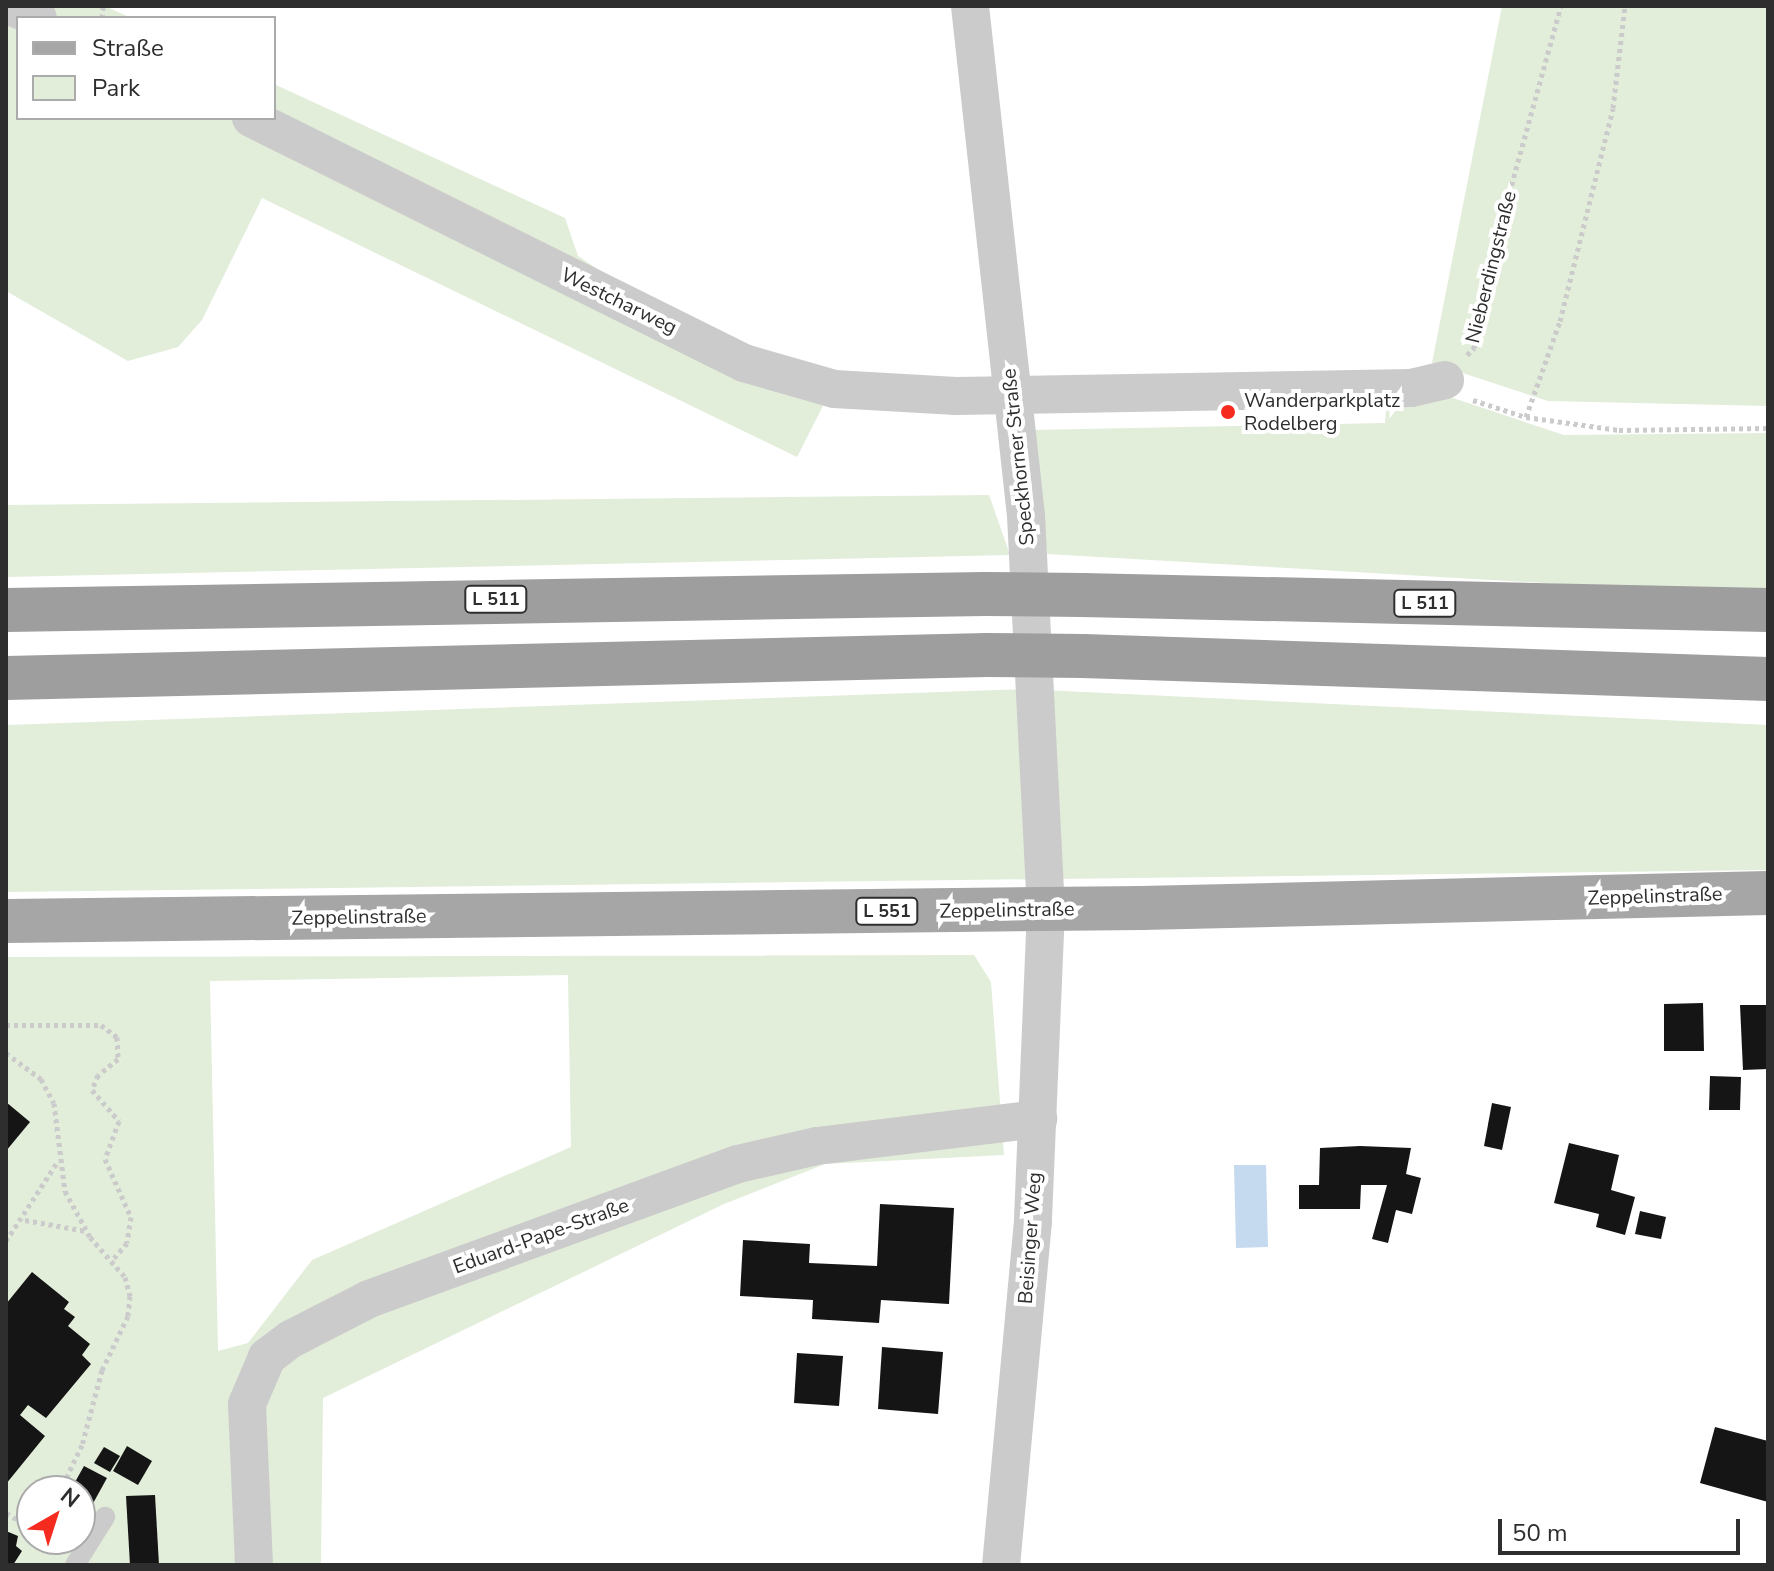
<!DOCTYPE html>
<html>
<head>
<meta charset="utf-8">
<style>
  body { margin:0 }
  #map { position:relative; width:1774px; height:1571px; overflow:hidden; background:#fff; font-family:"Nunito Sans",sans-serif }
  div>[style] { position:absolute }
  .green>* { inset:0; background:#e2edda }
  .water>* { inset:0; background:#c5d9ef }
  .building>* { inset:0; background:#151515 }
  .path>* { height:5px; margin-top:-2.5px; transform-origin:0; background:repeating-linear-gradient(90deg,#cbcbcb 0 4px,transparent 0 8px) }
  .service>* { height:20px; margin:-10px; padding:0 10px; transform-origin:10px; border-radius:10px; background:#cbcbcb }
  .minor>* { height:38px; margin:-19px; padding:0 19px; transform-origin:19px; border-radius:19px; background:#cbcbcb }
  .primary>* { height:44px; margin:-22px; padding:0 22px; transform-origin:22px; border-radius:22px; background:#a6a6a6 }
  .trunk>* { height:44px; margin:-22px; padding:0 22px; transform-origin:22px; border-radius:22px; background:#9e9e9e }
  .trunk-bridge>* { height:44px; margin:-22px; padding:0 22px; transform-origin:22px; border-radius:22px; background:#9e9e9e }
  .dots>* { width:22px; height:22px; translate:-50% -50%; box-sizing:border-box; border:4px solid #fff; border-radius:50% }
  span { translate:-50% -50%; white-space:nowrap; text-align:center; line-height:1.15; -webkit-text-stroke:8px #fff; paint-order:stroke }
  .shield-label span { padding:2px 6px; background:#fff; border:2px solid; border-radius:6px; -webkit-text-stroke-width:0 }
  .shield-label { font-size:18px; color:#2e2e2e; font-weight:700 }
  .street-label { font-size:20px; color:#2e2e2e }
  .poi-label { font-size:20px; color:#2e2e2e }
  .left { translate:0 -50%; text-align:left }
  .frame { position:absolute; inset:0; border:8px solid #2e2e2e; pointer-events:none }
  .legend { position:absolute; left:16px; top:16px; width:260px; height:104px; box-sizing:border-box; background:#fff; border:2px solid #ababab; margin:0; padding:10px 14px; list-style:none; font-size:24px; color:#2e2e2e }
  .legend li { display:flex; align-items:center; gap:16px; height:40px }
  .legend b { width:40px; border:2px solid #ababab }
  .north { position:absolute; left:16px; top:1475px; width:80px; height:80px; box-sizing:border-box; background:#fff; border:2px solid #ababab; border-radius:50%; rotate:39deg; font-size:22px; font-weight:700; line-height:32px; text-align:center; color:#2e2e2e }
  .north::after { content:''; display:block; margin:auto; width:28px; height:36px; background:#f62b20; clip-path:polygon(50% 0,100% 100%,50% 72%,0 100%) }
  .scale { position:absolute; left:1498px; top:1519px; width:242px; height:36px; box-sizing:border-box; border:4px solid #2e2e2e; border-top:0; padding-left:10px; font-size:24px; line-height:28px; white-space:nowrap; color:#2e2e2e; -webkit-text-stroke:6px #fff; paint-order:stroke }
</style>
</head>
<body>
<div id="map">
  <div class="green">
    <div style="clip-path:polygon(6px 6px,105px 6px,131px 18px,18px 18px,18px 118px,274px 118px,274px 84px,565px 218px,578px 256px,693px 332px,828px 396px,797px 457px,262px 198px,202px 320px,178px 347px,128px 361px,6px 291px)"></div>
    <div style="clip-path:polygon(1502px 6px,1768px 6px,1768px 406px,1548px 401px,1432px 363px)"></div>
    <div style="clip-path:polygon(1447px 396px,1564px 435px,1768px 433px,1768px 596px,1047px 554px,1032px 430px,1385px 423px,1387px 400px)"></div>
    <div style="clip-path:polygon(989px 495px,1010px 555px,6px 577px,6px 505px)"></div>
    <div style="clip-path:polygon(1022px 689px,1768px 725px,1768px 870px,6px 892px,6px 725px)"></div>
    <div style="clip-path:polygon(evenodd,974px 955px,991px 982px,1004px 1155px,825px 1164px,724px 1204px,323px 1398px,321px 1565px,6px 1565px,6px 957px,974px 955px,568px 975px,571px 1147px,312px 1260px,248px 1343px,218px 1351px,210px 981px,568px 975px,974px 955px,32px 1491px,80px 1491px,80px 1539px,32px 1539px,32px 1491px)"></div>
  </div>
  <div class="water">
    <div style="clip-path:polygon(1234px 1165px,1266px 1165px,1268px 1247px,1236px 1248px)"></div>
  </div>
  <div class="building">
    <div style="clip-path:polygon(1703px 1003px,1704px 1051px,1664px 1051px,1664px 1004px)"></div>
    <div style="clip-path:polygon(1740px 1005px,1768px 1005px,1768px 1069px,1743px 1070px)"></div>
    <div style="clip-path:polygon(1710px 1076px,1741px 1077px,1740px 1110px,1709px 1110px)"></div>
    <div style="clip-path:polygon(6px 1102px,30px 1122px,6px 1151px)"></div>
    <div style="clip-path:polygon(1492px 1103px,1511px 1107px,1502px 1150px,1484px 1146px)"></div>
    <div style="clip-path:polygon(1569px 1143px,1619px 1155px,1611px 1190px,1635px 1197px,1625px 1235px,1596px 1227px,1599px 1214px,1554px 1203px)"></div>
    <div style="clip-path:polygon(1360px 1146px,1411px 1148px,1406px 1174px,1421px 1178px,1412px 1214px,1396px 1210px,1388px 1243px,1372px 1239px,1387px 1185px,1361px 1185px,1360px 1209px,1299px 1209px,1299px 1185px,1319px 1185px,1320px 1148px)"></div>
    <div style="clip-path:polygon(880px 1204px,954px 1208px,949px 1304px,881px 1300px,879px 1323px,812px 1319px,813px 1300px,740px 1296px,743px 1240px,810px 1244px,809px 1263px,877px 1266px)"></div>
    <div style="clip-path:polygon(1640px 1211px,1666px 1217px,1661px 1239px,1635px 1234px)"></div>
    <div style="clip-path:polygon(32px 1272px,69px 1302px,64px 1309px,75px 1317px,68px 1326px,90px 1344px,82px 1355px,91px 1364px,46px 1418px,28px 1405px,20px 1415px,45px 1436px,6px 1484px,6px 1304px)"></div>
    <div style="clip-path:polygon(882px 1347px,943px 1352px,938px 1414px,878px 1409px)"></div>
    <div style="clip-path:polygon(797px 1353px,843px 1356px,839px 1406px,794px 1403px)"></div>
    <div style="clip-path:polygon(1715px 1427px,1768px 1441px,1768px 1502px,1700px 1483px)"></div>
    <div style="clip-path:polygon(127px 1446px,152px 1461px,138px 1485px,113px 1471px)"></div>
    <div style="clip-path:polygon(104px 1447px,120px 1456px,110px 1472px,94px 1463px)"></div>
    <div style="clip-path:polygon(84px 1466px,107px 1478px,80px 1527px,80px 1491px,70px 1491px)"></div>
    <div style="clip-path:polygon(155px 1495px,159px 1565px,130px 1565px,126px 1496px)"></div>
    <div style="clip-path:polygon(6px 1531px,18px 1536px,16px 1546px,22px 1551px,13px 1565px,6px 1565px)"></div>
  </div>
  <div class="path">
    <div style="left:102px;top:18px;width:12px;rotate:-85deg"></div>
    <div style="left:1467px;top:355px;width:10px;rotate:-45deg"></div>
    <div style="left:1474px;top:348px;width:135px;rotate:-77.6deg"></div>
    <div style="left:1503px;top:216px;width:218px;rotate:-74.6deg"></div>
    <div style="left:1473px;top:400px;width:56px;rotate:17.8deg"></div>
    <div style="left:1526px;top:417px;width:94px;rotate:8deg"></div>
    <div style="left:1619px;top:430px;width:149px;rotate:-0.8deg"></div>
    <div style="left:1526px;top:417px;width:102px;rotate:-70.5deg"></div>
    <div style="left:1560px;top:321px;width:219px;rotate:-76deg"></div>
    <div style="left:1613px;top:108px;width:103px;rotate:-83.3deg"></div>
    <div style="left:6px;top:1025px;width:95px"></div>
    <div style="left:101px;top:1025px;width:20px;rotate:37deg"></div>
    <div style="left:117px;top:1037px;width:22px;rotate:87deg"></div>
    <div style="left:118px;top:1059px;width:26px;rotate:141deg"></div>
    <div style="left:98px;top:1075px;width:16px;rotate:112deg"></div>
    <div style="left:92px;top:1090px;width:41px;rotate:48.9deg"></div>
    <div style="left:119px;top:1121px;width:40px;rotate:110.2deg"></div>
    <div style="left:105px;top:1159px;width:64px;rotate:65.9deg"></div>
    <div style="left:131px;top:1217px;width:26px;rotate:99deg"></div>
    <div style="left:127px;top:1243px;width:23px;rotate:131deg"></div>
    <div style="left:6px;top:1053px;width:44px;rotate:36.6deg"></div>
    <div style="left:41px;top:1079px;width:27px;rotate:62deg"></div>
    <div style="left:54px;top:1103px;width:89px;rotate:82.9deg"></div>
    <div style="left:65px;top:1191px;width:52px;rotate:61.5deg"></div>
    <div style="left:90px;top:1237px;width:53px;rotate:48.8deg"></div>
    <div style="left:125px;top:1277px;width:20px;rotate:75deg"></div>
    <div style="left:130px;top:1296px;width:20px;rotate:96deg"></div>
    <div style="left:128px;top:1316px;width:60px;rotate:115.7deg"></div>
    <div style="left:102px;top:1370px;width:78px;rotate:104.9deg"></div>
    <div style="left:82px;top:1445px;width:51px;rotate:115.6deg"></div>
    <div style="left:25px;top:1220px;width:62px;rotate:10.2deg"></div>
    <div style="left:6px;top:1241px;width:95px;rotate:-57deg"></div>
    <div style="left:6px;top:1513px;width:30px;rotate:30deg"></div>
  </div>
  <div class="service">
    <div style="left:75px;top:1565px;width:57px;rotate:-58deg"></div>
  </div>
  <div class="minor">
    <div style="left:9px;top:6px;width:31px;rotate:22deg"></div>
    <div style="left:970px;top:6px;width:513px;rotate:83.73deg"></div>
    <div style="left:1026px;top:516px;width:394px;rotate:87.1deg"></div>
    <div style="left:1046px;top:909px;width:312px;rotate:92.4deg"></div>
    <div style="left:1033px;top:1221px;width:345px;rotate:95.3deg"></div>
    <div style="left:251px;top:118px;width:551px;rotate:26.43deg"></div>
    <div style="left:744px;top:363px;width:94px;rotate:16.1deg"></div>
    <div style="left:834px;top:389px;width:122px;rotate:3.3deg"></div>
    <div style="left:956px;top:396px;width:455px;rotate:-1deg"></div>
    <div style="left:1411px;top:388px;width:35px;rotate:-13deg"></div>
    <div style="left:254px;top:1565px;width:161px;rotate:-92.5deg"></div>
    <div style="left:247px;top:1404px;width:51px;rotate:-66.9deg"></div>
    <div style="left:267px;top:1357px;width:30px;rotate:-37deg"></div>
    <div style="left:291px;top:1339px;width:88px;rotate:-27.1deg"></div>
    <div style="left:369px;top:1299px;width:393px;rotate:-20.1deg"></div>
    <div style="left:738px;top:1164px;width:81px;rotate:-12.8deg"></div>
    <div style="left:817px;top:1146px;width:223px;rotate:-7deg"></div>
  </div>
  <div class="primary">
    <div style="left:6px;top:921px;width:1136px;rotate:-0.66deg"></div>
    <div style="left:1142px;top:908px;width:626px;rotate:-1.37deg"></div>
  </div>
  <div class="trunk">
    <div style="left:1082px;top:595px;width:686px;rotate:1.25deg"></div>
    <div style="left:6px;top:610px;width:979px;rotate:-0.94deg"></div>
    <div style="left:1083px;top:656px;width:685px;rotate:1.92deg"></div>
    <div style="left:6px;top:678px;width:981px;rotate:-1.34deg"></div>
  </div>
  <div class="trunk-bridge">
    <div style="left:985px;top:594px;width:97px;rotate:0.6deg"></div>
    <div style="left:987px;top:655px;width:96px;rotate:0.6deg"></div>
  </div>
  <div class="dots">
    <div style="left:1228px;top:412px;background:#f62b20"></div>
  </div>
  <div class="shield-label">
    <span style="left:496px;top:599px">L 511</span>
    <span style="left:1425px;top:603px">L 511</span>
    <span style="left:887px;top:911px">L 551</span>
  </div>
  <div class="street-label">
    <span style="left:1491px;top:267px;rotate:-76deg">Nieberdingstraße</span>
    <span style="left:619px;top:301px;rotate:26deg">Westcharweg</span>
    <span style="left:1018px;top:457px;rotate:-96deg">Speckhorner Straße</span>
    <span style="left:1655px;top:896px;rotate:-2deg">Zeppelinstraße</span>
    <span style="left:1007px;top:910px;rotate:-1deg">Zeppelinstraße</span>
    <span style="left:359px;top:917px;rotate:-1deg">Zeppelinstraße</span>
    <span style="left:541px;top:1236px;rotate:-20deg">Eduard-Pape-Straße</span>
    <span style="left:1030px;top:1238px;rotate:-86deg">Beisinger Weg</span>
  </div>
  <div class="poi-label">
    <span class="left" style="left:1244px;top:412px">Wanderparkplatz<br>Rodelberg</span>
  </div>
  <div class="frame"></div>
  <ul class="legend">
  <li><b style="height:10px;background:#a6a6a6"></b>Straße</li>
  <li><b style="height:22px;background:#e2edda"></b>Park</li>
  </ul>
  <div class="north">N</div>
  <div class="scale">50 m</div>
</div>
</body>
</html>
